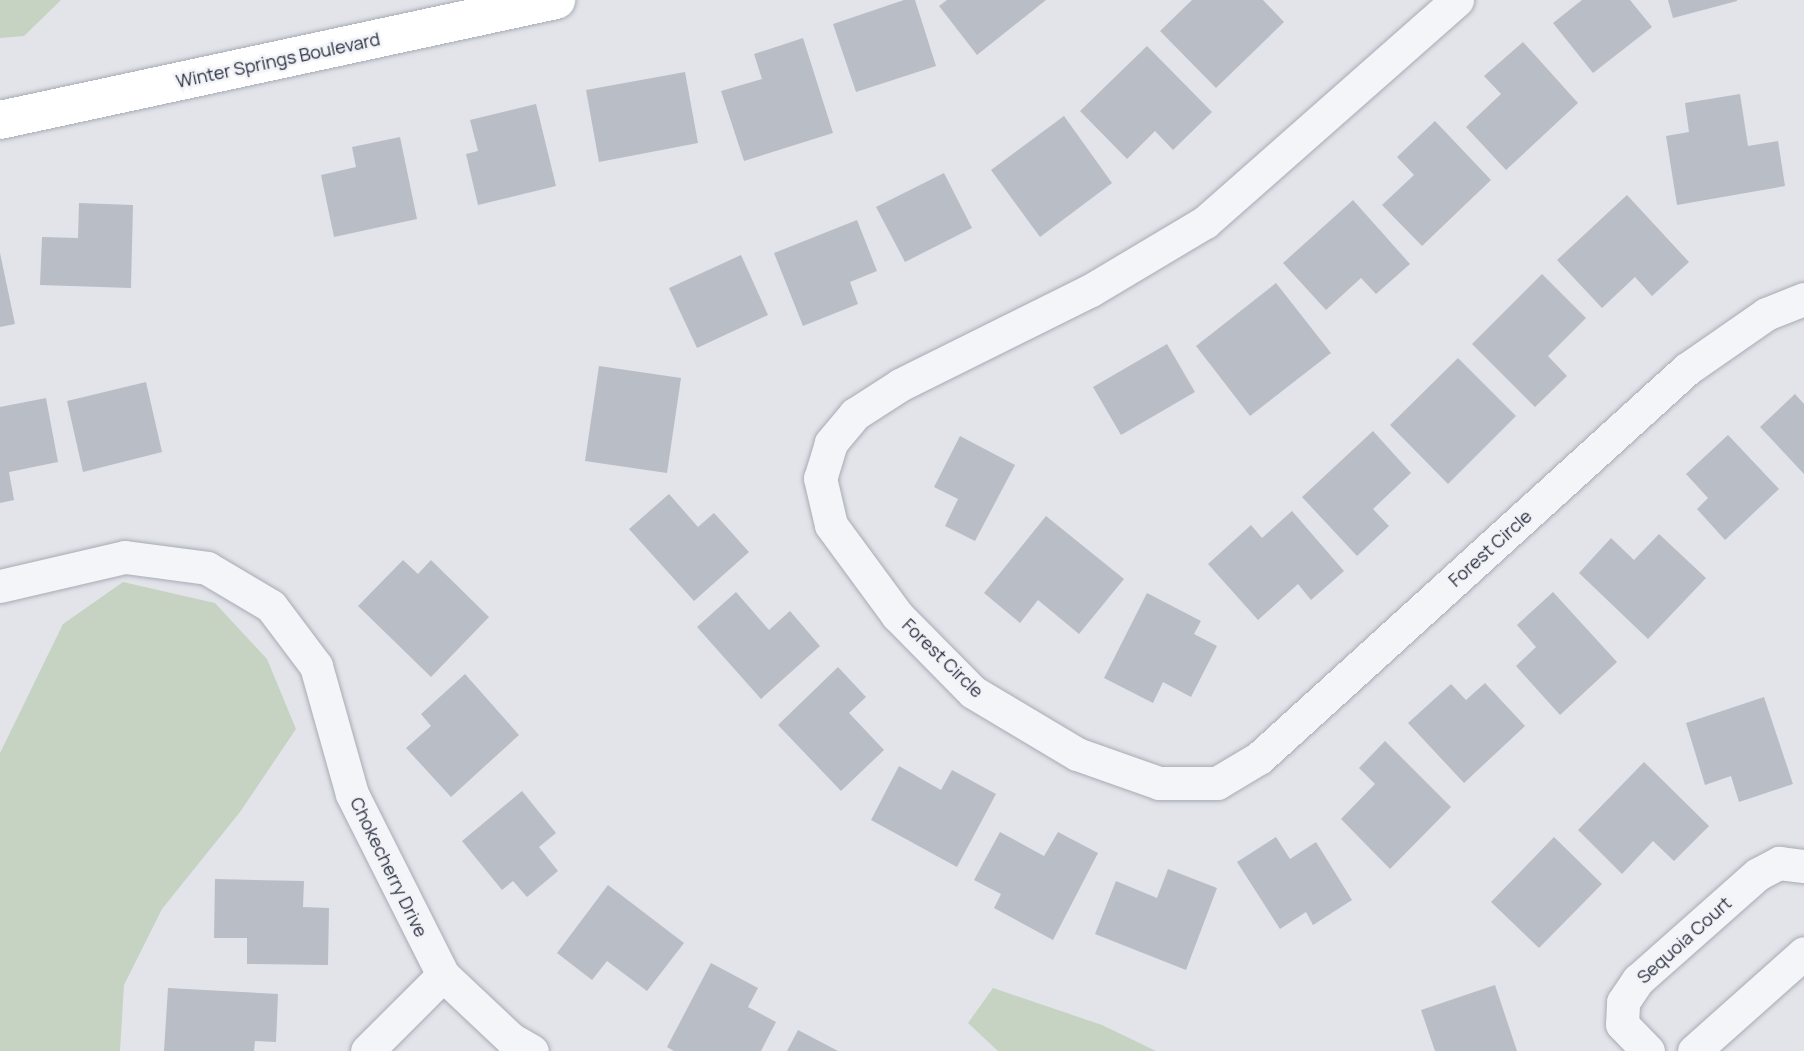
<!DOCTYPE html>
<html>
<head>
<meta charset="utf-8">
<style>
  body { margin:0 }
  #map { position:relative; width:1804px; height:1051px; overflow:hidden; background:#e2e4ea; font-family:Manrope,sans-serif }
  div>[style] { position:absolute }
  .green>* { inset:0; background:#c6d3c3 }
  .building>* { inset:0; background:#b9bdc6 }
  .roads { filter:drop-shadow(0 0 2px #a7abb4) drop-shadow(0 0 2px #a7abb4) }
  .street>* { height:33px; margin:-16.5px; padding:0 16.5px; transform-origin:16.5px; border-radius:16.5px; background:#f4f5f8 }
  .secondary>* { height:38px; margin:-19px; padding:0 19px; transform-origin:19px; border-radius:19px; background:#fff }
  span { translate:-50% -50%; white-space:nowrap; text-align:center; line-height:1.15; -webkit-text-stroke:5px #f1f3f7; paint-order:stroke }
  .street-label { font-size:18px; color:#2b3141 }
</style>
</head>
<body>
<div id="map">
  <div class="green">
    <div style="clip-path:polygon(0 0,61px 0,24px 36px,0 38px)"></div>
    <div style="clip-path:polygon(123px 582px,215px 603px,267px 659px,296px 729px,240px 812px,162px 909px,124px 985px,120px 1051px,0 1051px,0 753px,63px 624px)"></div>
    <div style="clip-path:polygon(993px 988px,1102px 1025px,1156px 1051px,998px 1051px,968px 1023px)"></div>
  </div>
  <div class="building">
    <div style="clip-path:polygon(904px 0,915px 0,936px 66px,856px 92px,833px 24px)"></div>
    <div style="clip-path:polygon(947px 0,1046px 0,977px 55px,939px 6px)"></div>
    <div style="clip-path:polygon(1192px 0,1263px 0,1284px 22px,1216px 88px,1160px 31px)"></div>
    <div style="clip-path:polygon(1582px 0,1630px 0,1652px 27px,1593px 73px,1553px 23px)"></div>
    <div style="clip-path:polygon(1668px 0,1737px 0,1737px 1px,1673px 18px)"></div>
    <div style="clip-path:polygon(803px 38px,833px 133px,744px 161px,721px 91px,762px 79px,754px 54px)"></div>
    <div style="clip-path:polygon(1523px 42px,1578px 103px,1506px 170px,1466px 127px,1501px 94px,1484px 76px)"></div>
    <div style="clip-path:polygon(1147px 46px,1212px 112px,1173px 150px,1155px 131px,1127px 159px,1080px 111px)"></div>
    <div style="clip-path:polygon(685px 72px,698px 143px,599px 162px,586px 90px)"></div>
    <div style="clip-path:polygon(1740px 94px,1748px 146px,1778px 141px,1785px 186px,1677px 205px,1666px 136px,1689px 132px,1685px 103px)"></div>
    <div style="clip-path:polygon(536px 104px,556px 186px,478px 205px,466px 154px,478px 151px,470px 120px)"></div>
    <div style="clip-path:polygon(1064px 116px,1112px 183px,1040px 237px,991px 170px)"></div>
    <div style="clip-path:polygon(1435px 121px,1491px 180px,1422px 246px,1382px 205px,1414px 175px,1397px 157px)"></div>
    <div style="clip-path:polygon(400px 137px,417px 219px,334px 237px,321px 175px,356px 167px,352px 147px)"></div>
    <div style="clip-path:polygon(944px 173px,972px 228px,905px 262px,876px 207px)"></div>
    <div style="clip-path:polygon(1627px 195px,1689px 262px,1652px 296px,1635px 277px,1602px 308px,1557px 260px)"></div>
    <div style="clip-path:polygon(1353px 200px,1410px 264px,1376px 294px,1361px 278px,1326px 310px,1283px 263px)"></div>
    <div style="clip-path:polygon(79px 203px,133px 205px,131px 288px,40px 285px,42px 237px,78px 238px)"></div>
    <div style="clip-path:polygon(857px 220px,877px 271px,850px 282px,858px 304px,803px 326px,774px 253px)"></div>
    <div style="clip-path:polygon(0 253px,15px 324px,0 327px)"></div>
    <div style="clip-path:polygon(741px 255px,768px 315px,697px 348px,669px 288px)"></div>
    <div style="clip-path:polygon(1542px 274px,1586px 318px,1548px 356px,1567px 376px,1535px 407px,1472px 344px)"></div>
    <div style="clip-path:polygon(1276px 283px,1331px 353px,1250px 416px,1196px 346px)"></div>
    <div style="clip-path:polygon(1167px 344px,1195px 392px,1121px 435px,1093px 387px)"></div>
    <div style="clip-path:polygon(1458px 358px,1516px 416px,1448px 484px,1390px 425px)"></div>
    <div style="clip-path:polygon(599px 366px,681px 378px,667px 473px,585px 461px)"></div>
    <div style="clip-path:polygon(146px 382px,162px 452px,83px 472px,67px 401px)"></div>
    <div style="clip-path:polygon(1795px 394px,1804px 404px,1804px 474px,1760px 427px)"></div>
    <div style="clip-path:polygon(46px 398px,58px 462px,9px 472px,14px 500px,0 503px,0 407px)"></div>
    <div style="clip-path:polygon(1373px 431px,1411px 473px,1373px 509px,1389px 526px,1357px 556px,1302px 497px)"></div>
    <div style="clip-path:polygon(1728px 435px,1779px 489px,1725px 540px,1697px 509px,1708px 498px,1686px 474px)"></div>
    <div style="clip-path:polygon(960px 436px,1015px 465px,975px 541px,945px 526px,958px 499px,934px 487px)"></div>
    <div style="clip-path:polygon(669px 494px,698px 527px,714px 513px,749px 552px,694px 601px,629px 529px)"></div>
    <div style="clip-path:polygon(1292px 511px,1344px 571px,1311px 600px,1298px 584px,1258px 620px,1208px 564px,1251px 525px,1262px 538px)"></div>
    <div style="clip-path:polygon(1046px 516px,1124px 579px,1079px 634px,1038px 600px,1020px 623px,984px 593px)"></div>
    <div style="clip-path:polygon(1659px 534px,1706px 578px,1648px 639px,1579px 573px,1611px 538px,1634px 560px)"></div>
    <div style="clip-path:polygon(403px 560px,418px 574px,431px 560px,489px 617px,431px 677px,358px 606px)"></div>
    <div style="clip-path:polygon(736px 592px,769px 630px,790px 611px,820px 646px,761px 699px,697px 627px)"></div>
    <div style="clip-path:polygon(1553px 592px,1617px 662px,1560px 715px,1516px 666px,1536px 647px,1517px 625px)"></div>
    <div style="clip-path:polygon(1147px 593px,1201px 621px,1194px 634px,1217px 646px,1191px 697px,1163px 682px,1153px 703px,1104px 678px)"></div>
    <div style="clip-path:polygon(838px 667px,866px 697px,849px 713px,884px 750px,841px 791px,778px 725px)"></div>
    <div style="clip-path:polygon(465px 674px,519px 735px,451px 797px,406px 748px,431px 726px,421px 714px)"></div>
    <div style="clip-path:polygon(1485px 683px,1525px 726px,1464px 783px,1408px 723px,1451px 684px,1466px 700px)"></div>
    <div style="clip-path:polygon(1764px 697px,1793px 784px,1739px 802px,1731px 776px,1705px 785px,1686px 723px)"></div>
    <div style="clip-path:polygon(1385px 741px,1451px 807px,1390px 869px,1341px 819px,1375px 784px,1359px 768px)"></div>
    <div style="clip-path:polygon(1644px 762px,1709px 826px,1674px 861px,1653px 841px,1622px 874px,1578px 830px)"></div>
    <div style="clip-path:polygon(899px 766px,941px 790px,952px 770px,996px 794px,957px 867px,871px 820px)"></div>
    <div style="clip-path:polygon(522px 791px,556px 833px,539px 847px,558px 871px,527px 897px,513px 881px,502px 890px,462px 841px)"></div>
    <div style="clip-path:polygon(1000px 832px,1044px 856px,1058px 832px,1098px 853px,1053px 940px,994px 908px,1001px 894px,974px 880px)"></div>
    <div style="clip-path:polygon(1276px 837px,1290px 859px,1316px 842px,1352px 900px,1313px 925px,1306px 912px,1280px 929px,1237px 862px)"></div>
    <div style="clip-path:polygon(1554px 837px,1602px 884px,1539px 948px,1491px 902px)"></div>
    <div style="clip-path:polygon(1168px 869px,1217px 888px,1186px 970px,1095px 934px,1116px 881px,1157px 898px)"></div>
    <div style="clip-path:polygon(215px 879px,304px 881px,303px 907px,329px 908px,328px 965px,247px 964px,247px 938px,214px 938px)"></div>
    <div style="clip-path:polygon(608px 885px,684px 943px,647px 991px,607px 961px,592px 980px,557px 953px)"></div>
    <div style="clip-path:polygon(711px 963px,758px 988px,748px 1007px,776px 1022px,761px 1051px,674px 1051px,667px 1047px)"></div>
    <div style="clip-path:polygon(1495px 985px,1517px 1051px,1435px 1051px,1421px 1010px)"></div>
    <div style="clip-path:polygon(168px 988px,278px 994px,276px 1042px,255px 1041px,254px 1051px,164px 1051px)"></div>
    <div style="clip-path:polygon(798px 1030px,838px 1051px,787px 1051px)"></div>
  </div>
  <div class="roads">
    <div class="street">
      <div style="left:1457px;top:0;width:336px;rotate:138.6deg"></div>
      <div style="left:1205px;top:222px;width:133px;rotate:149.2deg"></div>
      <div style="left:1091px;top:290px;width:213px;rotate:153.6deg"></div>
      <div style="left:900px;top:385px;width:54px;rotate:147.2deg"></div>
      <div style="left:855px;top:414px;width:38px;rotate:130deg"></div>
      <div style="left:831px;top:443px;width:37px;rotate:107deg"></div>
      <div style="left:820px;top:478px;width:48px;rotate:76.8deg"></div>
      <div style="left:831px;top:525px;width:112px;rotate:53.7deg"></div>
      <div style="left:897px;top:615px;width:108px;rotate:45.4deg"></div>
      <div style="left:973px;top:692px;width:121px;rotate:30.8deg"></div>
      <div style="left:1077px;top:754px;width:87px;rotate:19.5deg"></div>
      <div style="left:1159px;top:783px;width:58px"></div>
      <div style="left:1217px;top:783px;width:49px;rotate:-30.8deg"></div>
      <div style="left:1259px;top:758px;width:578px;rotate:-42.27deg"></div>
      <div style="left:1687px;top:369px;width:96px;rotate:-34.8deg"></div>
      <div style="left:1766px;top:314px;width:41px;rotate:-21.5deg"></div>
      <div style="left:0;top:586px;width:128px;rotate:-13.1deg"></div>
      <div style="left:125px;top:557px;width:83px;rotate:7.6deg"></div>
      <div style="left:207px;top:568px;width:74px;rotate:30.7deg"></div>
      <div style="left:271px;top:606px;width:75px;rotate:53.1deg"></div>
      <div style="left:316px;top:666px;width:133px;rotate:74.3deg"></div>
      <div style="left:352px;top:794px;width:203px;rotate:63.3deg"></div>
      <div style="left:443px;top:975px;width:93px;rotate:43.3deg"></div>
      <div style="left:511px;top:1039px;width:24px;rotate:30deg"></div>
      <div style="left:367px;top:1051px;width:107px;rotate:-45deg"></div>
      <div style="left:1648px;top:1051px;width:37px;rotate:-134deg"></div>
      <div style="left:1622px;top:1024px;width:22px;rotate:-87deg"></div>
      <div style="left:1623px;top:1002px;width:27px;rotate:-56deg"></div>
      <div style="left:1638px;top:980px;width:160px;rotate:-41.5deg"></div>
      <div style="left:1758px;top:874px;width:24px;rotate:-28deg"></div>
      <div style="left:1779px;top:863px;width:25px;rotate:7deg"></div>
      <div style="left:1694px;top:1051px;width:147px;rotate:-41.7deg"></div>
    </div>
    <div class="secondary">
      <div style="left:0;top:120px;width:569px;rotate:-12.18deg"></div>
    </div>
  </div>
  <div class="street-label">
    <span style="left:278px;top:60px;rotate:-12deg">Winter Springs Boulevard</span>
    <span style="left:1490px;top:548px;rotate:-42deg">Forest Circle</span>
    <span style="left:943px;top:658px;rotate:44deg">Forest Circle</span>
    <span style="left:389px;top:867px;rotate:64deg">Chokecherry Drive</span>
    <span style="left:1684px;top:940px;rotate:-42deg">Sequoia Court</span>
  </div>
</div>
</body>
</html>
